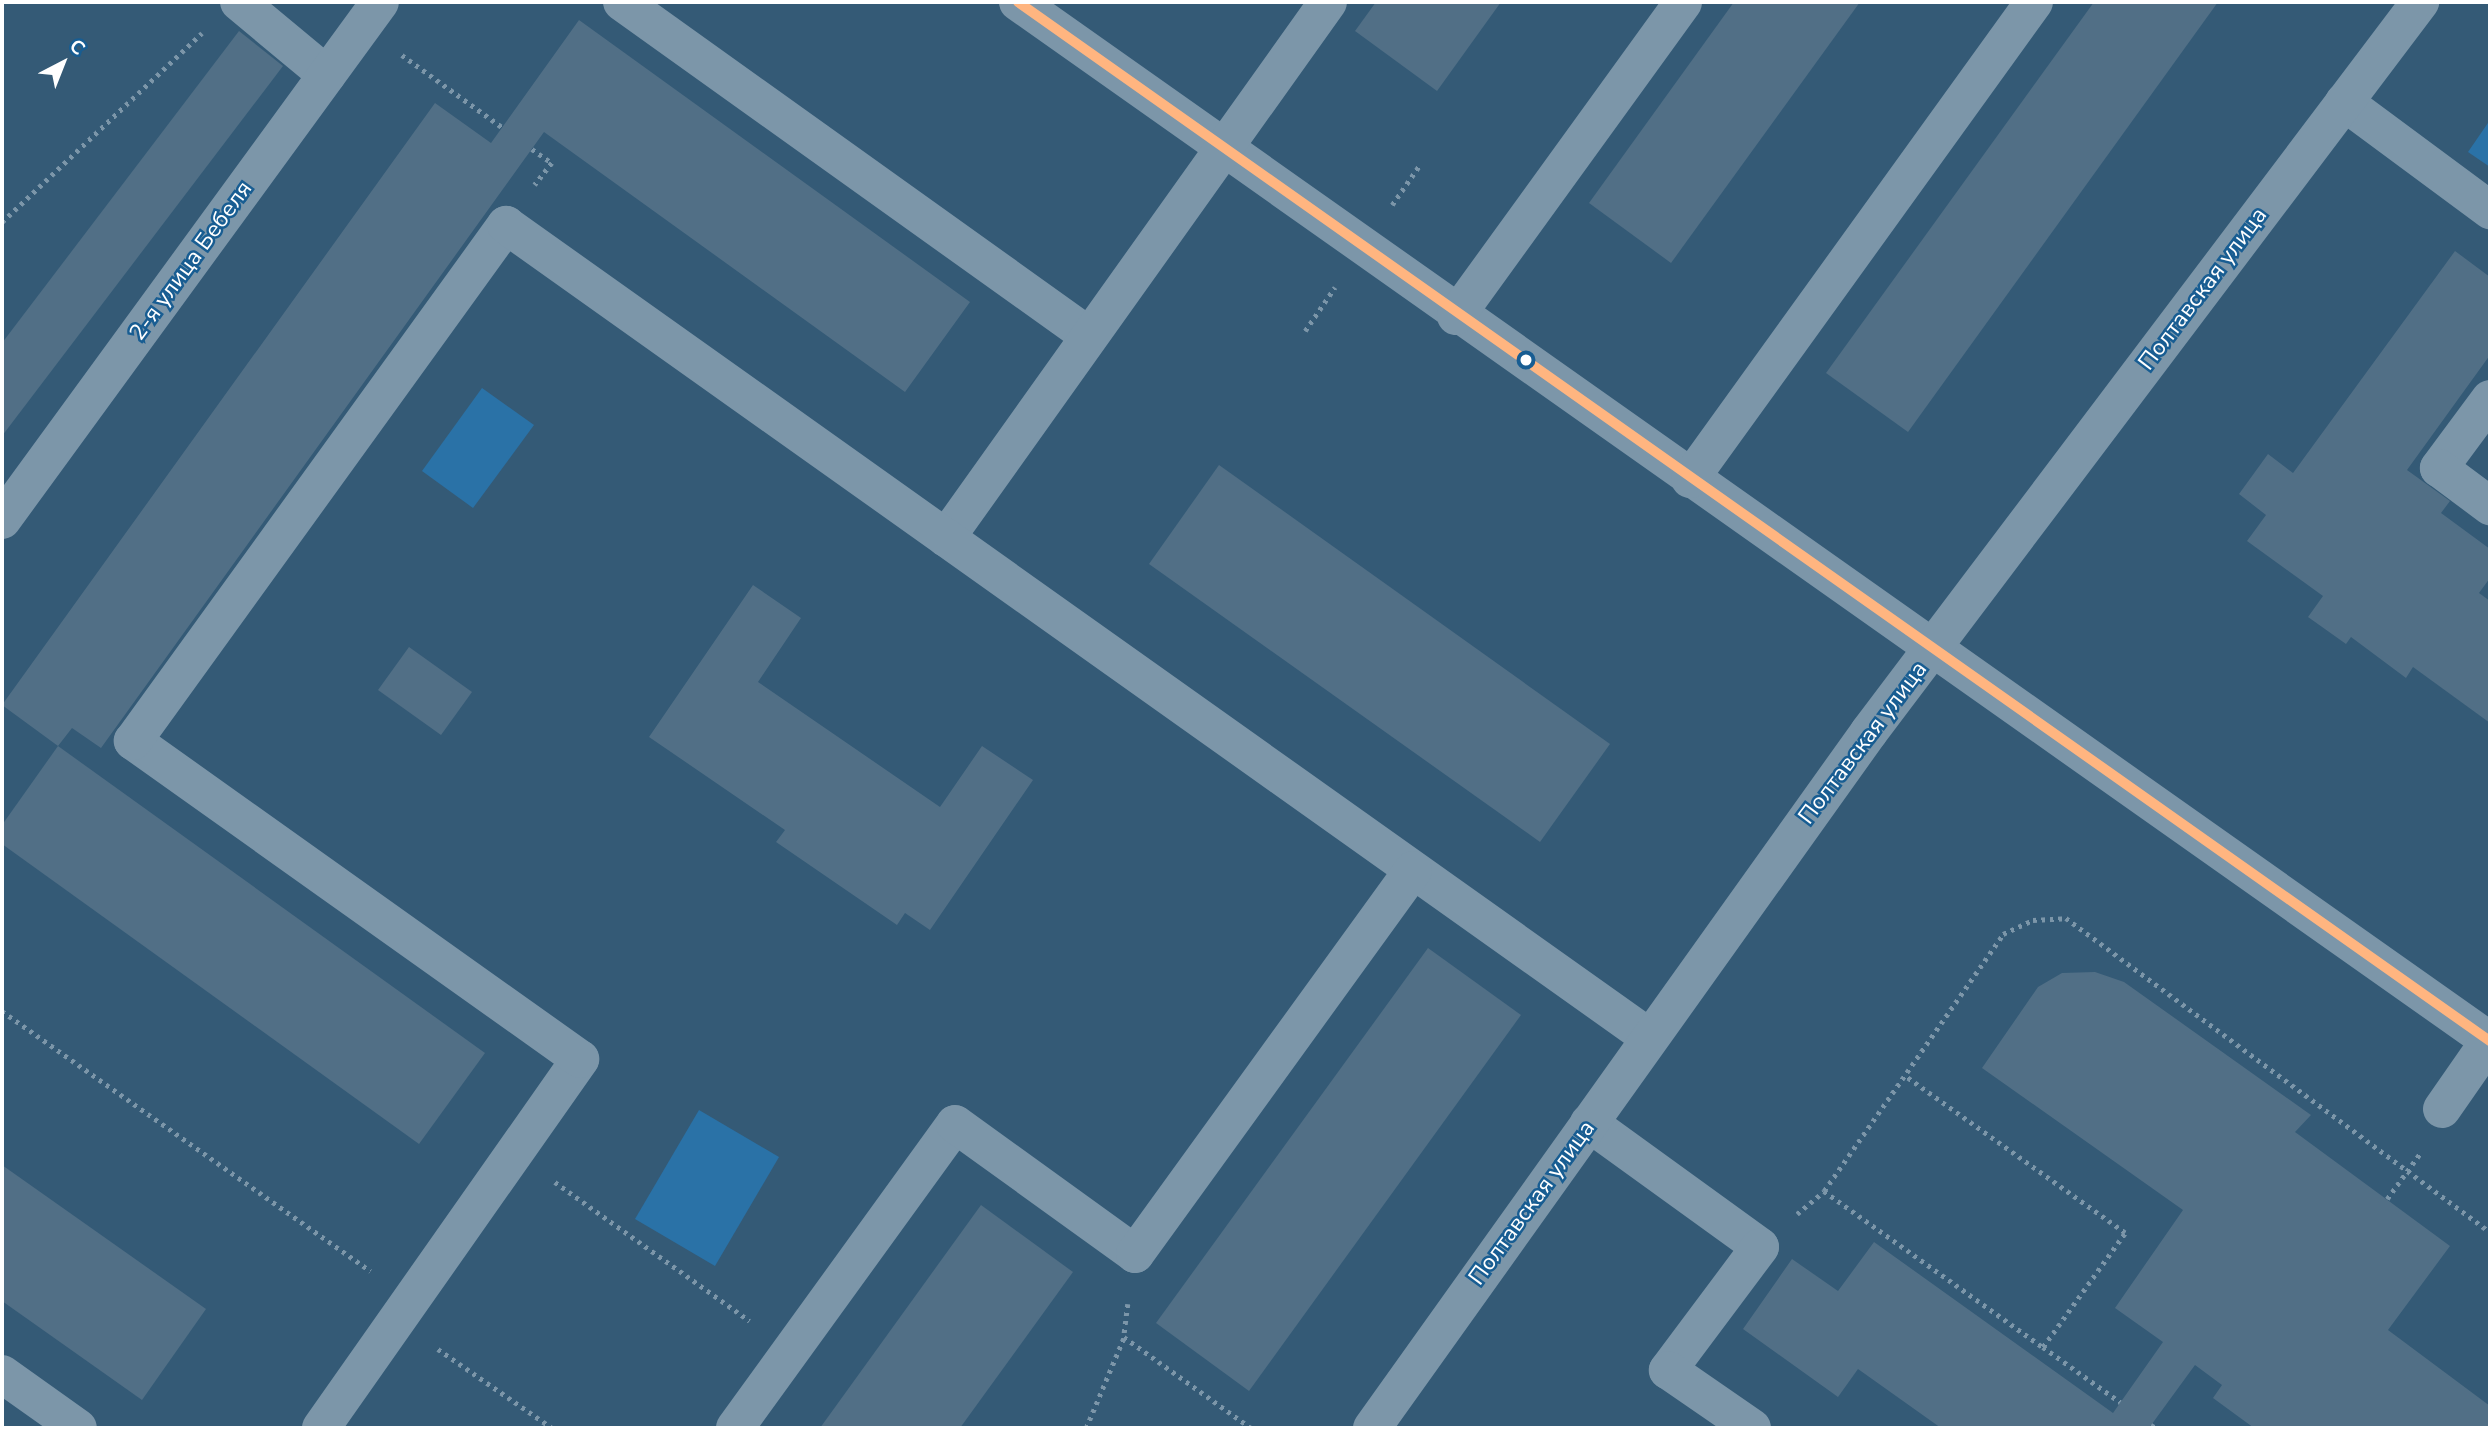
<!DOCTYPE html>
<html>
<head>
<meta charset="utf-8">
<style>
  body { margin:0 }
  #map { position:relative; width:2492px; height:1430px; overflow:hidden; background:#345a76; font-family:"Nunito Sans",sans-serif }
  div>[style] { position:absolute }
  .green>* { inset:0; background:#2a72a7 }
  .building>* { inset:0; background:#516f86 }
  .path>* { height:4.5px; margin-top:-2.25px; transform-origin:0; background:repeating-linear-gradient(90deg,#7c96a9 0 3.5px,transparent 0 8.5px) }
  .minor>* { height:38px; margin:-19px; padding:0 19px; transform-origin:19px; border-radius:19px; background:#7c96a9 }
  .bus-1>* { height:10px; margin:-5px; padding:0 5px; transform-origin:5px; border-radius:5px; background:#ffb580 }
  .dots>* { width:19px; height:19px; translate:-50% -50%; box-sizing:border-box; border:4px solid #185d92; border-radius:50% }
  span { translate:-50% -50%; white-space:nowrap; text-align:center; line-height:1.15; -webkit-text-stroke:5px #185d92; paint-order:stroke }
  .street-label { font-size:23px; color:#fff }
  .frame { position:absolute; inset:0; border:4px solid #fff; pointer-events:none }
  .north { position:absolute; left:28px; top:28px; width:70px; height:70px; -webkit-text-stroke:5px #185d92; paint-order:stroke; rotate:42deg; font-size:19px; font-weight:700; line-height:28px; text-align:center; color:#fff }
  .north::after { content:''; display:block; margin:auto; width:24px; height:32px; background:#fff; clip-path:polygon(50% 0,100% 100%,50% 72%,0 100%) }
</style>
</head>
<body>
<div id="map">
  <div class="green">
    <div style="clip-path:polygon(2490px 120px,2490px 167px,2468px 152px)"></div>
    <div style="clip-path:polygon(482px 388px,534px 425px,473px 508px,422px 471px)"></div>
    <div style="clip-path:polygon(699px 1110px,779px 1157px,715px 1266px,635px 1219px)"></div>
  </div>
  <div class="building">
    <div style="clip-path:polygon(1376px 2px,1501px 2px,1437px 91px,1355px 31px)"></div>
    <div style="clip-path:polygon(1734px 2px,1860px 2px,1671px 263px,1589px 203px)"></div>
    <div style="clip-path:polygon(2094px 2px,2218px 2px,1908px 432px,1826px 373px)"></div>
    <div style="clip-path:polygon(579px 20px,970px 302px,905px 392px,544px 132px,101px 748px,72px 728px,58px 746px,2px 705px,435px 103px,491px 143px)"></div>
    <div style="clip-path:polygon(239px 31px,283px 66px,2px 436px,2px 343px)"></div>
    <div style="clip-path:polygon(2455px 251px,2490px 277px,2490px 355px,2407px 470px,2450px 501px,2441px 513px,2490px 549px,2490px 578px,2479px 593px,2490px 601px,2490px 723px,2413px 667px,2406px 678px,2351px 637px,2346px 644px,2308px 617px,2323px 596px,2247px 541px,2266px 515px,2239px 494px,2268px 454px,2293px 473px)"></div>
    <div style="clip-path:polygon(1219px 465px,1610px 744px,1540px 842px,1149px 564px)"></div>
    <div style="clip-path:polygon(753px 585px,801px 618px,758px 682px,940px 807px,982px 746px,1033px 780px,930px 930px,905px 913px,897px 925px,776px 842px,785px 830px,649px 737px)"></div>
    <div style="clip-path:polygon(409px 647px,472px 692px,441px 735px,378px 690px)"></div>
    <div style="clip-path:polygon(58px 746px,485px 1053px,419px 1144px,2px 844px,2px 825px)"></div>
    <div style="clip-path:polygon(1428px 948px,1521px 1015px,1249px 1391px,1156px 1323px)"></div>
    <div style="clip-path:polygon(2095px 972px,2124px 982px,2311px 1115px,2295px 1132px,2450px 1246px,2388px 1330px,2490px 1406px,2490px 1428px,2254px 1428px,2213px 1398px,2222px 1385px,2195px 1365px,2149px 1428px,1941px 1428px,1858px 1369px,1838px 1397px,1743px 1329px,1792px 1259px,1838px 1291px,1874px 1242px,2113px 1413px,2163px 1342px,2115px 1308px,2183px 1210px,1982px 1068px,2038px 987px,2062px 973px)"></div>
    <div style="clip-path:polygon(2px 1165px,206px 1309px,142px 1400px,2px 1301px)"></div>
    <div style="clip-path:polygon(981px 1205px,1073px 1272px,960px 1428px,820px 1428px)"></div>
  </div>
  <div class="path">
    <div style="left:402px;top:55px;width:123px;rotate:35.8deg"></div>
    <div style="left:532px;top:149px;width:24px;rotate:35deg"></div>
    <div style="left:552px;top:163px;width:28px;rotate:128deg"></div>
    <div style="left:1392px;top:205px;width:47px;rotate:-55.3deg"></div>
    <div style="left:2px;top:222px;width:275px;rotate:-43.4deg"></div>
    <div style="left:1305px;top:331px;width:53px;rotate:-55.7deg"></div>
    <div style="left:2px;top:1011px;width:451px;rotate:35.2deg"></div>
    <div style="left:555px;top:1182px;width:239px;rotate:35.5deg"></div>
    <div style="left:1824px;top:1191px;width:269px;rotate:35.5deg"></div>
    <div style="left:2043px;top:1347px;width:140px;rotate:-54.3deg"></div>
    <div style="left:2125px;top:1233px;width:270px;rotate:-144.5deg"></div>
    <div style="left:2387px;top:1199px;width:58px;rotate:-54.1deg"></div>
    <div style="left:1797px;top:1214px;width:35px;rotate:-40deg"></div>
    <div style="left:1824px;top:1191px;width:313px;rotate:-55.1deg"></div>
    <div style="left:2003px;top:934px;width:33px;rotate:-25deg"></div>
    <div style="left:2033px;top:920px;width:33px;rotate:-3deg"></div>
    <div style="left:2066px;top:918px;width:528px;rotate:36.52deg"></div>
    <div style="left:1128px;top:1304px;width:33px;rotate:97deg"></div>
    <div style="left:1124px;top:1337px;width:156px;rotate:35.6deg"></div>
    <div style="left:2043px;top:1347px;width:95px;rotate:35.5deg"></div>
    <div style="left:438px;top:1349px;width:139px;rotate:34.7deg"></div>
    <div style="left:2151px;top:1425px;width:6px;rotate:31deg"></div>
    <div style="left:1086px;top:1428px;width:99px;rotate:-67.3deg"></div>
  </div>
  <div class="minor">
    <div style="left:239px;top:2px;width:114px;rotate:39.7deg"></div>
    <div style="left:622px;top:2px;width:574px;rotate:35.57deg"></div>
    <div style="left:1018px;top:2px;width:1802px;rotate:35.22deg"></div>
    <div style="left:2344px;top:102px;width:182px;rotate:36.5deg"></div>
    <div style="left:1456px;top:316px;width:387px;rotate:-54.1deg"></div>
    <div style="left:2490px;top:399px;width:86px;rotate:126.5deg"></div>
    <div style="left:2439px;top:468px;width:64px;rotate:36.7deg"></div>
    <div style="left:1690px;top:479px;width:588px;rotate:-54.2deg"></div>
    <div style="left:2px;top:520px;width:641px;rotate:-53.88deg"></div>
    <div style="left:946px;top:538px;width:658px;rotate:-54.52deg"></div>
    <div style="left:2442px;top:1109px;width:84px;rotate:-55.2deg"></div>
    <div style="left:1589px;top:1123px;width:211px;rotate:35.9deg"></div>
    <div style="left:1760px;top:1247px;width:154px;rotate:126.8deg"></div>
    <div style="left:1668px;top:1370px;width:102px;rotate:34.6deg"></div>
    <div style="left:2px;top:1374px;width:93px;rotate:35.4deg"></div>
    <div style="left:321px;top:1428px;width:451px;rotate:-54.9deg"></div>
    <div style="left:580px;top:1059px;width:549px;rotate:-144.57deg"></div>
    <div style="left:133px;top:741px;width:637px;rotate:-54.14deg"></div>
    <div style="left:506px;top:225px;width:1403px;rotate:35.4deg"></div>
    <div style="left:735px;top:1428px;width:375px;rotate:-54.1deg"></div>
    <div style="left:955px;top:1124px;width:222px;rotate:35.8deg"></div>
    <div style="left:1135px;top:1254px;width:474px;rotate:-54.1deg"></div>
    <div style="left:1372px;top:1428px;width:855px;rotate:-54.47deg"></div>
    <div style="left:1869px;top:732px;width:915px;rotate:-52.95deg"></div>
  </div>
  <div class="bus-1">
    <div style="left:1018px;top:2px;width:1802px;rotate:35.22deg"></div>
  </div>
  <div class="dots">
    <div style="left:1526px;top:360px;background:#fff"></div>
  </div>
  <div class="street-label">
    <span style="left:191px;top:261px;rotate:-54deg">2-я улица Бебеля</span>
    <span style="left:2203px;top:289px;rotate:-53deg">Полтавская улица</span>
    <span style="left:1863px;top:743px;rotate:-53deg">Полтавская улица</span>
    <span style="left:1532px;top:1203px;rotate:-54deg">Полтавская улица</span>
  </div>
  <div class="frame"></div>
  <div class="north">С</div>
</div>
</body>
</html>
